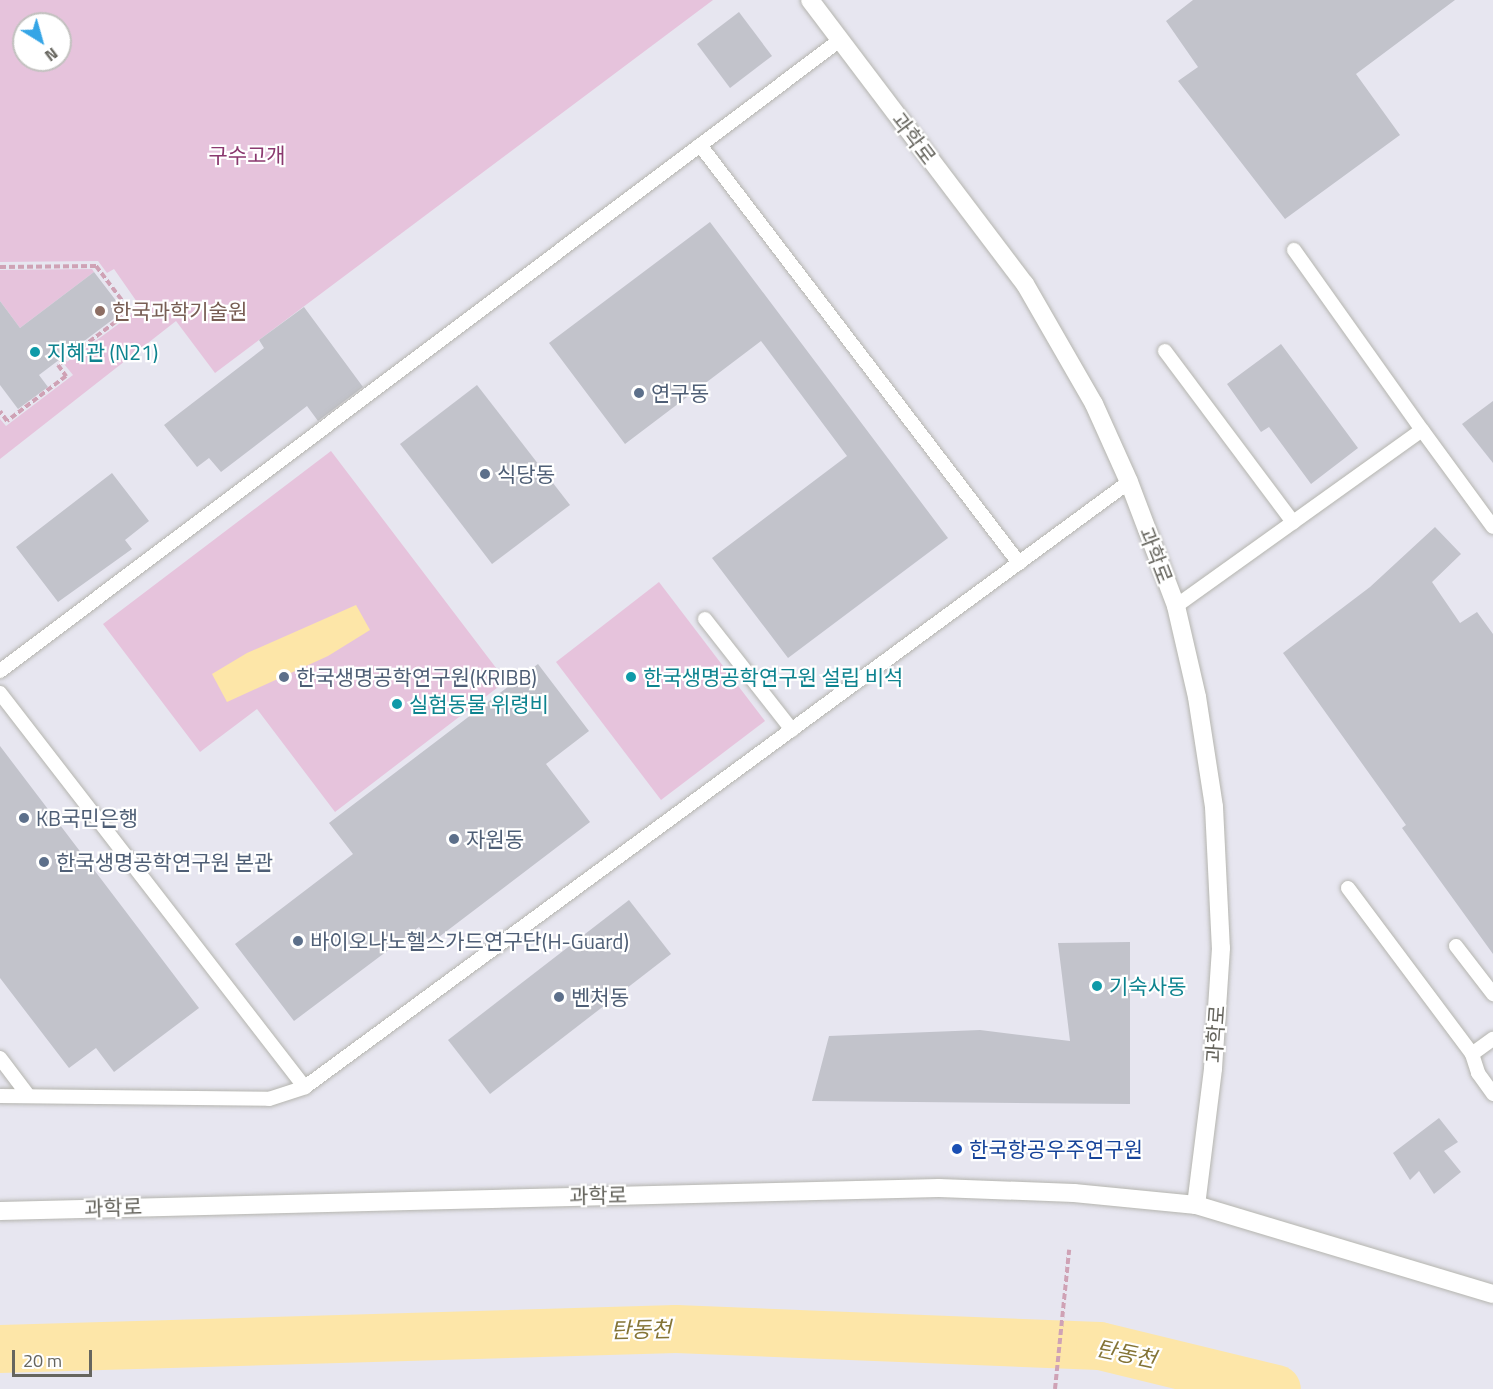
<!DOCTYPE html>
<html>
<head>
<meta charset="utf-8">
<style>
  body { margin:0 }
  #map { position:relative; width:1493px; height:1389px; overflow:hidden; background:#e7e6f0; font-family:"Titillium Web","Noto Sans KR",sans-serif }
  div>[style] { position:absolute }
  .green>* { inset:0; background:#e6c3dc }
  .water>* { inset:0; background:#fde6a8 }
  .river>* { height:48px; margin:-24px; padding:0 24px; transform-origin:24px; border-radius:24px; background:#fde6a8 }
  .building>* { inset:0; background:#c2c3cb }
  .path>* { height:4px; margin-top:-2px; transform-origin:0; background:repeating-linear-gradient(90deg,#cfa2b5 0 6px,transparent 0 9px) }
  .roads { filter:drop-shadow(0 0 2px #b5b5af) drop-shadow(0 0 2px #b5b5af) }
  .service>* { height:14px; margin:-7px; padding:0 7px; transform-origin:7px; border-radius:7px; background:#fff }
  .tertiary>* { height:18px; margin:-9px; padding:0 9px; transform-origin:9px; border-radius:9px; background:#fff }
  .secondary>* { height:18px; margin:-9px; padding:0 9px; transform-origin:9px; border-radius:9px; background:#fff }
  .dots>* { width:16px; height:16px; translate:-50% -50%; box-sizing:border-box; border:3px solid #fff; border-radius:50% }
  span { translate:-50% -50%; white-space:nowrap; text-align:center; line-height:1.15; -webkit-text-stroke:4.5px #fff; paint-order:stroke }
  .street-label { font-size:21px; color:#66655e }
  .park-label { font-size:21px; color:#8a396f }
  .education-label { font-size:21px; color:#785e54 }
  .left { translate:0 -50%; text-align:left }
  .culture-label { font-size:21px; color:#0d838f }
  .service-label { font-size:21px; color:#4e5e75 }
  .transit-label { font-size:21px; color:#164399 }
  .water-label { font-size:22px; color:#847436; font-style:italic }
  .north { position:absolute; left:12px; top:12px; width:60px; height:60px; box-sizing:border-box; background:#fff; border:2px solid #c2c1bf; border-radius:50%; rotate:143deg; font-size:16px; font-weight:700; line-height:24px; text-align:center; color:#66655e }
  .north::after { content:''; display:block; margin:auto; width:21px; height:27px; background:#35a5e6; clip-path:polygon(50% 0,100% 100%,50% 72%,0 100%) }
  .scale { position:absolute; left:12px; top:1350px; width:80px; height:27px; box-sizing:border-box; border:3px solid #66655e; border-top:0; padding-left:8px; font-size:18px; line-height:21px; white-space:nowrap; color:#66655e; -webkit-text-stroke:4px #fff; paint-order:stroke }
</style>
</head>
<body>
<div id="map">
  <div class="green">
    <div style="clip-path:polygon(evenodd,0 0,713px 0,215px 373px,176px 321px,0 459px,0 419px,6px 426px,73px 375px,64px 364px,131px 315px,137px 302px,114px 269px,107px 273px,98px 261px,0 262px,0 0,24px 24px,60px 24px,60px 60px,24px 60px,24px 24px)"></div>
    <div style="clip-path:polygon(92px 269px,94px 272px,20px 328px,0 301px,0 270px)"></div>
    <div style="clip-path:polygon(331px 451px,506px 681px,335px 812px,257px 709px,200px 752px,103px 624px)"></div>
    <div style="clip-path:polygon(659px 582px,765px 721px,661px 800px,556px 662px)"></div>
  </div>
  <div class="water">
    <div style="clip-path:polygon(356px 605px,370px 630px,328px 656px,227px 702px,212px 674px,247px 653px)"></div>
  </div>
  <div class="river">
    <div style="left:0;top:1349px;width:676px;rotate:-1.69deg"></div>
    <div style="left:676px;top:1329px;width:424px;rotate:2.3deg"></div>
    <div style="left:1100px;top:1346px;width:182px;rotate:13.7deg"></div>
  </div>
  <div class="building">
    <div style="clip-path:polygon(1193px 0,1455px 0,1356px 74px,1400px 135px,1285px 219px,1178px 81px,1198px 67px,1166px 21px)"></div>
    <div style="clip-path:polygon(739px 12px,772px 56px,730px 88px,697px 44px)"></div>
    <div style="clip-path:polygon(710px 222px,948px 538px,788px 658px,712px 558px,847px 456px,761px 341px,625px 444px,549px 343px)"></div>
    <div style="clip-path:polygon(94px 272px,124px 311px,39px 375px,48px 387px,18px 409px,0 385px,0 301px,20px 328px)"></div>
    <div style="clip-path:polygon(304px 307px,363px 387px,318px 421px,307px 406px,221px 472px,209px 458px,197px 467px,164px 425px,264px 348px,259px 340px)"></div>
    <div style="clip-path:polygon(1281px 344px,1358px 448px,1311px 484px,1269px 427px,1261px 432px,1227px 384px)"></div>
    <div style="clip-path:polygon(477px 385px,570px 505px,492px 564px,400px 444px)"></div>
    <div style="clip-path:polygon(1493px 401px,1493px 463px,1462px 424px)"></div>
    <div style="clip-path:polygon(112px 473px,149px 521px,125px 540px,132px 549px,58px 602px,16px 547px)"></div>
    <div style="clip-path:polygon(1435px 527px,1461px 554px,1432px 582px,1460px 623px,1477px 612px,1493px 634px,1493px 954px,1402px 828px,1406px 825px,1283px 653px,1370px 587px)"></div>
    <div style="clip-path:polygon(538px 664px,589px 731px,546px 764px,590px 822px,431px 943px,419px 927px,294px 1021px,235px 944px,353px 854px,329px 823px)"></div>
    <div style="clip-path:polygon(0 746px,199px 1008px,114px 1072px,96px 1048px,69px 1068px,0 978px)"></div>
    <div style="clip-path:polygon(629px 900px,671px 954px,490px 1094px,448px 1040px)"></div>
    <div style="clip-path:polygon(1130px 942px,1130px 1104px,812px 1101px,829px 1036px,980px 1030px,1070px 1041px,1058px 943px)"></div>
    <div style="clip-path:polygon(1439px 1118px,1458px 1142px,1444px 1151px,1461px 1172px,1434px 1194px,1419px 1171px,1410px 1180px,1393px 1153px)"></div>
  </div>
  <div class="path">
    <div style="left:0;top:267px;width:96px;rotate:-0.6deg"></div>
    <div style="left:96px;top:266px;width:56px;rotate:52.9deg"></div>
    <div style="left:130px;top:311px;width:90px;rotate:143.1deg"></div>
    <div style="left:58px;top:365px;width:14px;rotate:54deg"></div>
    <div style="left:66px;top:376px;width:74px;rotate:142.7deg"></div>
    <div style="left:7px;top:421px;width:12px;rotate:-125deg"></div>
    <div style="left:1055px;top:1389px;width:140px;rotate:-84.2deg"></div>
  </div>
  <div class="roads">
    <div class="service">
      <div style="left:700px;top:145px;width:526px;rotate:52.65deg"></div>
      <div style="left:1165px;top:351px;width:214px;rotate:53.2deg"></div>
      <div style="left:1422px;top:430px;width:120px;rotate:53.8deg"></div>
      <div style="left:1176px;top:606px;width:302px;rotate:-35.6deg"></div>
      <div style="left:1422px;top:430px;width:221px;rotate:-125.4deg"></div>
      <div style="left:705px;top:619px;width:141px;rotate:51.9deg"></div>
      <div style="left:0;top:671px;width:1051px;rotate:-36.91deg"></div>
      <div style="left:0;top:693px;width:498px;rotate:52.3deg"></div>
      <div style="left:1348px;top:888px;width:207px;rotate:53.2deg"></div>
      <div style="left:1472px;top:1054px;width:20px;rotate:72deg"></div>
      <div style="left:1478px;top:1073px;width:26px;rotate:54deg"></div>
      <div style="left:1456px;top:946px;width:61px;rotate:52.4deg"></div>
      <div style="left:1472px;top:1054px;width:26px;rotate:-36deg"></div>
      <div style="left:0;top:1058px;width:46px;rotate:52.9deg"></div>
      <div style="left:0;top:1096px;width:269px;rotate:0.6deg"></div>
      <div style="left:269px;top:1099px;width:38px;rotate:-18deg"></div>
      <div style="left:305px;top:1087px;width:1022px;rotate:-36.29deg"></div>
    </div>
    <div class="tertiary">
      <div style="left:810px;top:0;width:356px;rotate:52.9deg"></div>
      <div style="left:1025px;top:284px;width:138px;rotate:60.1deg"></div>
      <div style="left:1094px;top:404px;width:85px;rotate:65.8deg"></div>
      <div style="left:1129px;top:482px;width:133px;rotate:69.2deg"></div>
      <div style="left:1176px;top:606px;width:93px;rotate:77deg"></div>
      <div style="left:1197px;top:697px;width:111px;rotate:81.2deg"></div>
      <div style="left:1214px;top:807px;width:141px;rotate:87.2deg"></div>
      <div style="left:1221px;top:948px;width:121px;rotate:93.8deg"></div>
      <div style="left:1213px;top:1069px;width:137px;rotate:97.1deg"></div>
    </div>
    <div class="secondary">
      <div style="left:0;top:1211px;width:939px;rotate:-1.4deg"></div>
      <div style="left:939px;top:1188px;width:135px;rotate:2.1deg"></div>
      <div style="left:1074px;top:1193px;width:123px;rotate:5.6deg"></div>
      <div style="left:1196px;top:1205px;width:310px;rotate:16.7deg"></div>
    </div>
  </div>
  <div class="dots">
    <div style="left:100px;top:311px;background:#8d6e63"></div>
    <div style="left:35px;top:352px;background:#0f9aa8"></div>
    <div style="left:639px;top:393px;background:#5c6f8a"></div>
    <div style="left:485px;top:474px;background:#5c6f8a"></div>
    <div style="left:284px;top:677px;background:#5c6f8a"></div>
    <div style="left:631px;top:677px;background:#0f9aa8"></div>
    <div style="left:397px;top:704px;background:#0f9aa8"></div>
    <div style="left:24px;top:818px;background:#5c6f8a"></div>
    <div style="left:454px;top:839px;background:#5c6f8a"></div>
    <div style="left:44px;top:862px;background:#5c6f8a"></div>
    <div style="left:298px;top:941px;background:#5c6f8a"></div>
    <div style="left:1097px;top:986px;background:#0f9aa8"></div>
    <div style="left:559px;top:997px;background:#5c6f8a"></div>
    <div style="left:957px;top:1149px;background:#1a4fb4"></div>
  </div>
  <div class="street-label">
    <span style="left:914px;top:138px;rotate:53deg">과학로</span>
    <span style="left:1156px;top:555px;rotate:69deg">과학로</span>
    <span style="left:1215px;top:1034px;rotate:-86deg">과학로</span>
    <span style="left:598px;top:1195px;rotate:-1deg">과학로</span>
    <span style="left:113px;top:1207px;rotate:-2deg">과학로</span>
  </div>
  <div class="park-label">
    <span style="left:247px;top:155px">구수고개</span>
  </div>
  <div class="education-label">
    <span class="left" style="left:112px;top:311px">한국과학기술원</span>
  </div>
  <div class="culture-label">
    <span class="left" style="left:47px;top:352px">지혜관 (N21)</span>
    <span class="left" style="left:643px;top:677px">한국생명공학연구원 설립 비석</span>
    <span class="left" style="left:409px;top:704px">실험동물 위령비</span>
    <span class="left" style="left:1109px;top:986px">기숙사동</span>
  </div>
  <div class="service-label">
    <span class="left" style="left:651px;top:393px">연구동</span>
    <span class="left" style="left:497px;top:474px">식당동</span>
    <span class="left" style="left:296px;top:677px">한국생명공학연구원(KRIBB)</span>
    <span class="left" style="left:36px;top:818px">KB국민은행</span>
    <span class="left" style="left:466px;top:839px">자원동</span>
    <span class="left" style="left:56px;top:862px">한국생명공학연구원 본관</span>
    <span class="left" style="left:310px;top:941px">바이오나노헬스가드연구단(H-Guard)</span>
    <span class="left" style="left:571px;top:997px">벤처동</span>
  </div>
  <div class="transit-label">
    <span class="left" style="left:969px;top:1149px">한국항공우주연구원</span>
  </div>
  <div class="water-label">
    <span style="left:641px;top:1330px;rotate:-1deg">탄동천</span>
    <span style="left:1126px;top:1354px;rotate:12deg">탄동천</span>
  </div>
  <div class="north">N</div>
  <div class="scale">20 m</div>
</div>
</body>
</html>
